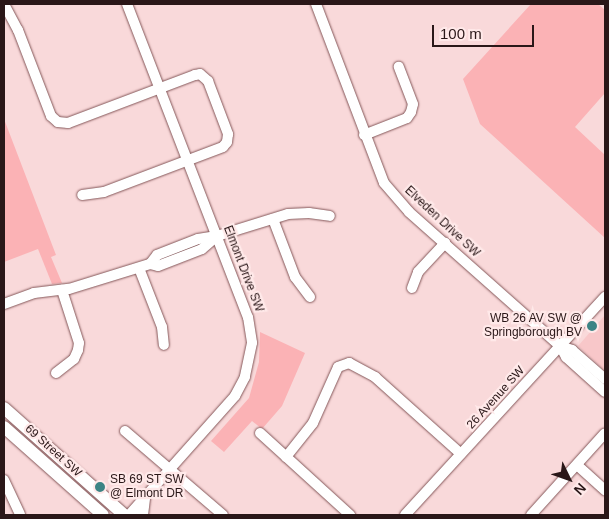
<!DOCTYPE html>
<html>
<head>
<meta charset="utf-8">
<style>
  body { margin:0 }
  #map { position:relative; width:609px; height:519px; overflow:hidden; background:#f9d9da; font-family:Arial,sans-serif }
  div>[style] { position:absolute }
  .built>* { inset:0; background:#f8c7c9 }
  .green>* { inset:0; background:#fbb2b5 }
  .roads { filter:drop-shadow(0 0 1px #845759) drop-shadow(0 0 1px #845759) }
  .minor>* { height:10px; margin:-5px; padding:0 5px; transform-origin:5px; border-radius:5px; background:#fff }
  .major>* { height:12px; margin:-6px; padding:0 6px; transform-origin:6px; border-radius:6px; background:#fff }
  .dots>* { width:14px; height:14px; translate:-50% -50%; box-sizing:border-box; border:2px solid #ffe9e9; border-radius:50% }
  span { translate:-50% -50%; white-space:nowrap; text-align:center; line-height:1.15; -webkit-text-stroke:4.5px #ffe9e9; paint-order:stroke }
  .street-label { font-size:12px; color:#2a1718 }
  .poi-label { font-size:12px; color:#2a1718 }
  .right { translate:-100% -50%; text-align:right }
  .left { translate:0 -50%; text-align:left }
  .frame { position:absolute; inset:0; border:5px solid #2a1718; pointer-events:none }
  .north { position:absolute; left:544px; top:454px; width:50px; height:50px; -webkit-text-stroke:4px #ffe9e9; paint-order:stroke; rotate:132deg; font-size:14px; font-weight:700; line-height:20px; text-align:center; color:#2a1718 }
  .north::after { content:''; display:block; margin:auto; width:18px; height:22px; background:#2a1718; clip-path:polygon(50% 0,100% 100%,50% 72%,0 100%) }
  .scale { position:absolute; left:432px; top:25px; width:102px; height:22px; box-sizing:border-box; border:2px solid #2a1718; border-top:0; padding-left:6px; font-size:15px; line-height:18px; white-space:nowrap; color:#2a1718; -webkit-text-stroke:4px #ffe9e9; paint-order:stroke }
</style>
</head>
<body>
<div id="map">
  <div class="built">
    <div style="clip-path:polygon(605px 315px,605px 371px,578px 346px)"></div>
  </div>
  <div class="green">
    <div style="clip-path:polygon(531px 4px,598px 4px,605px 10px,605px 93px,575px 127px,605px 155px,605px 238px,480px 124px,463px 79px)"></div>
    <div style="clip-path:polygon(4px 119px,56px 255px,51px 257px,62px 283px,52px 284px,38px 249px,4px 262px)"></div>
    <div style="clip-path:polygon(260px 332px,305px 353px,282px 406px,262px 429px,252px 421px,224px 452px,211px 441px,249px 398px,259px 362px)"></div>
  </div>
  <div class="roads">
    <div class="minor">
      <div style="left:4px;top:4px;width:30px;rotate:62deg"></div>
      <div style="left:18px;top:30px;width:92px;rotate:69deg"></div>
      <div style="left:51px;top:116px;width:9px;rotate:41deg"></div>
      <div style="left:58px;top:122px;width:10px;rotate:6deg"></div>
      <div style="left:68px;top:123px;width:136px;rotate:-20.7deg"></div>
      <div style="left:195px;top:75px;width:5px;rotate:-11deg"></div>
      <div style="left:200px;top:74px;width:11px;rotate:41deg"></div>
      <div style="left:208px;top:81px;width:57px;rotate:69.3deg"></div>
      <div style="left:228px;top:134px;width:8px;rotate:97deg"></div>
      <div style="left:227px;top:142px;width:6px;rotate:129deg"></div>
      <div style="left:223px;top:147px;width:127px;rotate:159.3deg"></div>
      <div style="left:104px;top:192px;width:22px;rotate:172deg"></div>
      <div style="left:127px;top:4px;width:336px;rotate:68.9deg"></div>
      <div style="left:248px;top:317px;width:26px;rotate:81deg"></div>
      <div style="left:252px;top:343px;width:35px;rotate:102deg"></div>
      <div style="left:245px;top:377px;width:21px;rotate:118deg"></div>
      <div style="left:235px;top:396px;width:159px;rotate:131.7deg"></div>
      <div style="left:316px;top:4px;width:191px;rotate:69.2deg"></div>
      <div style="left:384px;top:183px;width:38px;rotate:49deg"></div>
      <div style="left:409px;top:212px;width:202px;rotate:41.6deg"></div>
      <div style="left:560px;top:346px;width:13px;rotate:61deg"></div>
      <div style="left:566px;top:357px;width:52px;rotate:41.9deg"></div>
      <div style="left:364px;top:135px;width:46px;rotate:-21.6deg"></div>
      <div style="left:407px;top:118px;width:7px;rotate:-56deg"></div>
      <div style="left:411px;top:112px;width:8px;rotate:-76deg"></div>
      <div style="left:413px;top:104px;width:40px;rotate:-111deg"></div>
      <div style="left:273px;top:219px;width:62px;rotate:69.2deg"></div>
      <div style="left:295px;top:277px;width:25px;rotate:53deg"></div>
      <div style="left:150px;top:264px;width:11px;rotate:-52deg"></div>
      <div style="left:157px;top:255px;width:44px;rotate:-21.3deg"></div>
      <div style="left:198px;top:239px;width:19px;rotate:-9deg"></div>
      <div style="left:217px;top:236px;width:74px;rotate:-17.2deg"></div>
      <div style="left:288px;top:214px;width:21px;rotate:-3deg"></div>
      <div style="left:309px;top:213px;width:21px;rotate:8deg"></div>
      <div style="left:139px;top:268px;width:63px;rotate:68.7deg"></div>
      <div style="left:162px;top:327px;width:18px;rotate:84deg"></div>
      <div style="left:412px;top:288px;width:17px;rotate:-69deg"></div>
      <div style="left:418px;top:272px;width:40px;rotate:-47deg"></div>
      <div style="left:4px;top:304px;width:32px;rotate:-20deg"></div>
      <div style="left:34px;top:293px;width:35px;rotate:-7deg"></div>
      <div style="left:69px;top:289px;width:85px;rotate:-17.2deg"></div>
      <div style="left:150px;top:264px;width:8px;rotate:14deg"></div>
      <div style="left:158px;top:266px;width:47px;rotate:-21.1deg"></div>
      <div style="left:202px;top:249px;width:20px;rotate:-41deg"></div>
      <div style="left:560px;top:346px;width:13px;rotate:18deg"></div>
      <div style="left:572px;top:350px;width:44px;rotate:41.3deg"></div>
      <div style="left:56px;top:373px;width:23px;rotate:-38deg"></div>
      <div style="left:74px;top:359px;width:10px;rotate:-66deg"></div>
      <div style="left:78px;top:350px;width:7px;rotate:-82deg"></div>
      <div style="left:79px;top:343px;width:56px;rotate:-107.8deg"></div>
      <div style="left:125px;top:431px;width:129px;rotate:40.6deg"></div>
      <div style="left:260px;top:433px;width:122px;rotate:42.3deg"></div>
      <div style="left:286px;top:457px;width:43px;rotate:-51.5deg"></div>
      <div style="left:313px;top:423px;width:61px;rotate:-65.9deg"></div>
      <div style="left:338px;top:367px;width:12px;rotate:-20deg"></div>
      <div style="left:349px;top:363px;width:30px;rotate:28deg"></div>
      <div style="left:375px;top:377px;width:115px;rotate:41.8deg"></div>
      <div style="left:577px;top:465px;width:38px;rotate:42deg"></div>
      <div style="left:4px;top:480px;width:38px;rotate:65deg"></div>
      <div style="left:405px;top:515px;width:296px;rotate:-47.5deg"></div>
      <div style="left:531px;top:515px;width:110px;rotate:-47.9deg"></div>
    </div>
    <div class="major">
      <div style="left:4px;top:408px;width:161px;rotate:41.7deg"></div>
      <div style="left:4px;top:427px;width:132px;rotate:41.6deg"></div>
      <div style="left:142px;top:515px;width:17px;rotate:-83deg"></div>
    </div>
  </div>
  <div class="dots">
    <div style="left:592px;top:326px;background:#3c8485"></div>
    <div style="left:100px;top:487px;background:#3c8485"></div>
  </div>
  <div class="street-label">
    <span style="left:442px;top:222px;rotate:43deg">Elveden Drive SW</span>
    <span style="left:243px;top:269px;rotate:69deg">Elmont Drive SW</span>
    <span style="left:496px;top:398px;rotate:-48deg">26 Avenue SW</span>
    <span style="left:53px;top:451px;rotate:42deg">69 Street SW</span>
  </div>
  <div class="poi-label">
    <span class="right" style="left:582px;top:326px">WB 26 AV SW @<br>Springborough BV</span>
    <span class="left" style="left:110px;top:487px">SB 69 ST SW<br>@ Elmont DR</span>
  </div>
  <div class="frame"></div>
  <div class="north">N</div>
  <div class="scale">100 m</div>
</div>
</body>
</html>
